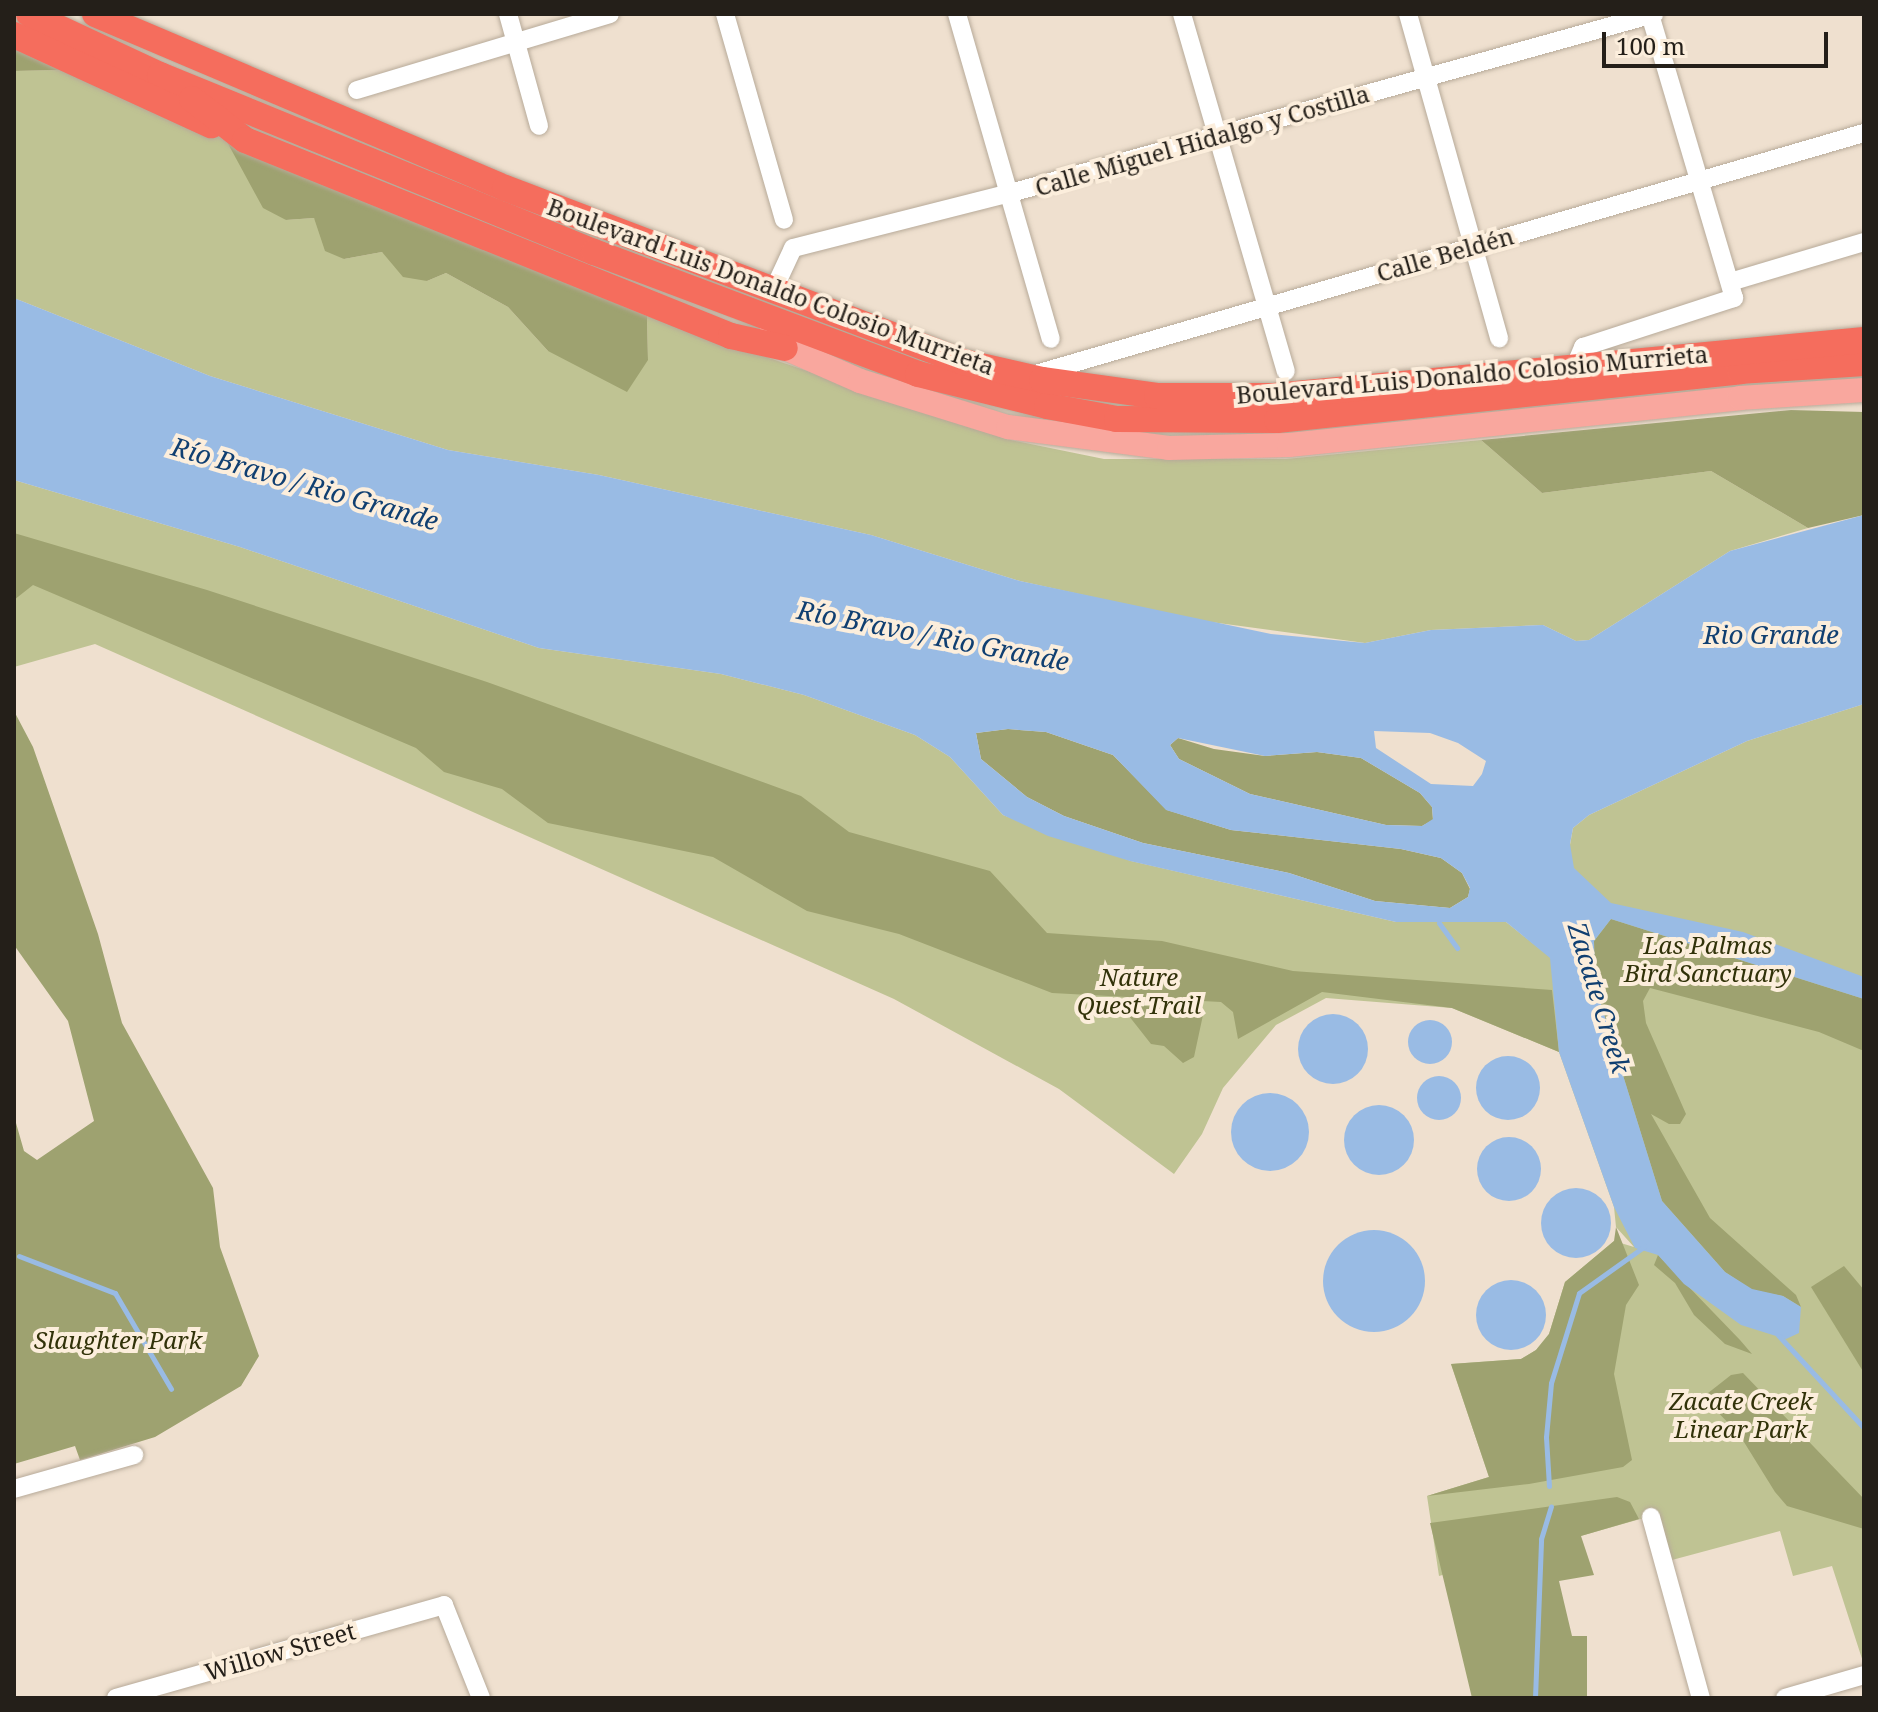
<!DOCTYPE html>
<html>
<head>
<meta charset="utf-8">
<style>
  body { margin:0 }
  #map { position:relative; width:1878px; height:1712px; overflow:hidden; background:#efe0cf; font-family:"Noto Serif",serif }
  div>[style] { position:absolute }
  .green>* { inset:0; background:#bfc393 }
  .forest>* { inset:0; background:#9ea270 }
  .water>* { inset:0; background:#99bbe4 }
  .round { border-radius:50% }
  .stream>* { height:5px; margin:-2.5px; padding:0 2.5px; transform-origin:2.5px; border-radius:2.5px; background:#99bbe4 }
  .roads { filter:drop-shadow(0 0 2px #b7aa99) drop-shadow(0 0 2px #b7aa99) }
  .minor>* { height:18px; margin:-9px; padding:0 9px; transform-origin:9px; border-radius:9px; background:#fff }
  .major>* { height:24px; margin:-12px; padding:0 12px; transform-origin:12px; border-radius:12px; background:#f9a79e }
  .highway>* { height:26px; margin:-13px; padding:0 13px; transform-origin:13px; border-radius:13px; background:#f56d5d }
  span { translate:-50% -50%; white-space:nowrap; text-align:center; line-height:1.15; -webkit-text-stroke:8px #fceedc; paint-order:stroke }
  .street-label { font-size:24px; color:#241f19 }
  .park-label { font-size:24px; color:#313209; font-style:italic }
  .water-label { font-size:26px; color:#103f71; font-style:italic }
  .frame { position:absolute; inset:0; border:16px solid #241f19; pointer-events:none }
  .scale { position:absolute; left:1602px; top:32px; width:226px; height:36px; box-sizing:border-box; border:4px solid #241f19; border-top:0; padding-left:10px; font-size:24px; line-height:28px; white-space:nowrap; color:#241f19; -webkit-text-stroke:6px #fceedc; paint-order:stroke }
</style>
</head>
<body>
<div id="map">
  <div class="green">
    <div style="clip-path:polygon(62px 70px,226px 140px,286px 220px,314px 218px,344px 259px,382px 252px,427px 281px,446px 273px,508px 307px,548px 351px,648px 360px,647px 316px,1006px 439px,1104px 459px,1286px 459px,1481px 440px,1542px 493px,1711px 471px,1808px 528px,1730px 551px,1589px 640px,1576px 641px,1543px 625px,1431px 630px,1365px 643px,1196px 620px,1020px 581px,871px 535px,599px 475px,448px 450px,210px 376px,14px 298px,14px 71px)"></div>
    <div style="clip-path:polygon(14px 480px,240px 547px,539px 648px,721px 674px,804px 695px,915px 735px,950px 757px,1003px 815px,1131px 861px,1396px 922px,1506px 922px,1550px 957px,1573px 828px,1589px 815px,1747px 741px,1864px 704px,1864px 1665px,1832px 1566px,1793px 1576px,1780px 1531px,1672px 1560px,1658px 1514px,1439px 1576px,1427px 1496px,1489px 1477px,1451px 1364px,1521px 1359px,1536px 1350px,1549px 1334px,1565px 1282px,1614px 1241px,1634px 1247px,1616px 1227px,1614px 1207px,1559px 1052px,1452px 1008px,1326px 998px,1276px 1025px,1223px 1088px,1202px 1134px,1174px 1174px,1059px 1089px,894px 999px,95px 644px,14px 667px)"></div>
  </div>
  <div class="forest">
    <div style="clip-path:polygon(14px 44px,62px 70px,14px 71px)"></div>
    <div style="clip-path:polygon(226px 140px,647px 316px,648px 360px,627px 392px,548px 351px,508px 307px,446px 273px,427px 281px,403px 277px,382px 252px,344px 259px,325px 251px,314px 218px,286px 220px,263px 208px)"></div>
    <div style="clip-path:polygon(1791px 410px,1864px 412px,1864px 515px,1808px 528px,1711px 471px,1542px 493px,1481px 440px)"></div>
    <div style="clip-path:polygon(14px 533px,207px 590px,487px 682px,801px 796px,849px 832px,990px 871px,1047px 933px,1162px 941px,1293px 971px,1552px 990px,1559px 1052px,1452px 1008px,1322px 992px,1238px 1039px,1233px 1012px,1221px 1002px,1052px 993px,899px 934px,807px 911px,713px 857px,548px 823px,502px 789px,444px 772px,416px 748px,33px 585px,14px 600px)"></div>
    <div style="clip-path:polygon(14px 711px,33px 747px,98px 934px,122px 1023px,213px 1188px,220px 1247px,259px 1356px,241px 1386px,155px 1437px,80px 1460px,75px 1446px,14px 1464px,14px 1116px,24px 1151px,37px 1160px,94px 1121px,68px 1021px,14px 945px)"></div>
    <div style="clip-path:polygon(1008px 729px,1046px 732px,1113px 755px,1167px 810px,1231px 830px,1401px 849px,1441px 858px,1462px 873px,1470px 889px,1468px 897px,1450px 908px,1375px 901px,1289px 873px,1143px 843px,1064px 816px,1027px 797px,981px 759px,976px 733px)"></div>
    <div style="clip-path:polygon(1178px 738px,1214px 749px,1265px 756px,1317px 752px,1361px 758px,1420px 793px,1432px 807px,1433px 820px,1422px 826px,1386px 825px,1250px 794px,1179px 759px,1170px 745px)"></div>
    <div style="clip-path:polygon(1611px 919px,1864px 999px,1864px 1051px,1819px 1032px,1650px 988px,1643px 1001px,1646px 1023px,1686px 1114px,1680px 1124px,1669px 1124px,1651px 1114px,1710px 1218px,1796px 1295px,1801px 1307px,1783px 1296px,1752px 1290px,1725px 1272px,1662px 1201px,1595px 985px,1594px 941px)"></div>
    <div style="clip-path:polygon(1133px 1005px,1197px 1010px,1203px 1015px,1194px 1057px,1183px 1063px,1164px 1046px,1151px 1044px,1125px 1011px)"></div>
    <div style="clip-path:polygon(1616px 1227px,1639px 1285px,1626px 1305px,1614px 1374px,1632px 1460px,1623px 1467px,1529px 1484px,1427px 1496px,1489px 1477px,1451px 1364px,1521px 1359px,1536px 1350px,1549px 1334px,1565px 1282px,1614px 1241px)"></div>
    <div style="clip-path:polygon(1658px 1255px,1740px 1340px,1752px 1354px,1725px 1344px,1694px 1315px,1675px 1283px,1654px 1265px)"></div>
    <div style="clip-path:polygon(1844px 1266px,1864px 1290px,1864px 1373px,1811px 1287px)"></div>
    <div style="clip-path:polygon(1743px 1373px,1864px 1499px,1864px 1529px,1787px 1506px,1775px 1492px,1739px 1434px,1703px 1397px,1731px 1375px)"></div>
    <div style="clip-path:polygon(1617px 1497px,1630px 1502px,1639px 1519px,1581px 1536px,1594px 1575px,1559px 1581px,1572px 1636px,1587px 1636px,1587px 1698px,1472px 1698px,1430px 1523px)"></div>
  </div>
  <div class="water">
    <div style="clip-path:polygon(evenodd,14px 298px,210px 376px,448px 450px,599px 475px,871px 535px,1020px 581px,1271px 634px,1365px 643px,1431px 630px,1543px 625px,1576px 641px,1589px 640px,1730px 551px,1864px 515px,1864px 704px,1747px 741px,1589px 815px,1573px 828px,1570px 844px,1574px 868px,1611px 903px,1743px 932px,1864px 977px,1864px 999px,1611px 919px,1594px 941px,1595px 985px,1662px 1201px,1725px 1272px,1752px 1289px,1783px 1296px,1801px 1307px,1799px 1333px,1786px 1339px,1741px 1325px,1684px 1284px,1658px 1255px,1635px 1248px,1614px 1207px,1559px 1052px,1550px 958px,1506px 922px,1396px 922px,1130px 861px,1048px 836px,1003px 815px,950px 757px,915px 735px,804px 695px,721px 674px,539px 648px,240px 547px,14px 480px,14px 298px,1008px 729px,1046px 732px,1113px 755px,1166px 810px,1231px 830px,1401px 849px,1441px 858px,1462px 873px,1470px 888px,1468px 897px,1450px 908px,1375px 901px,1289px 873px,1143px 843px,1064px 816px,1027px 797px,981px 759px,976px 733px,1008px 729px,14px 298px,1374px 731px,1430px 733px,1458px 743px,1486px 761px,1482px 774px,1473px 786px,1431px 784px,1376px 748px,1374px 731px,14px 298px,1178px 738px,1265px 756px,1317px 752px,1361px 758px,1420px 793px,1432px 807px,1433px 819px,1422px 826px,1386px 825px,1250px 794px,1179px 759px,1170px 745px,1178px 738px)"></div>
    <div class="round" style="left:1298px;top:1014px;width:70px;height:70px"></div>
    <div class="round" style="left:1408px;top:1020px;width:44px;height:44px"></div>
    <div class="round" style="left:1476px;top:1056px;width:64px;height:64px"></div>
    <div class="round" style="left:1417px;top:1076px;width:44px;height:44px"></div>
    <div class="round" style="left:1231px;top:1093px;width:78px;height:78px"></div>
    <div class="round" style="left:1344px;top:1105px;width:70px;height:70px"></div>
    <div class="round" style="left:1477px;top:1137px;width:64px;height:64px"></div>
    <div class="round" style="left:1541px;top:1188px;width:70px;height:70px"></div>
    <div class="round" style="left:1323px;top:1230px;width:102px;height:102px"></div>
    <div class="round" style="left:1476px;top:1280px;width:70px;height:70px"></div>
  </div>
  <div class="stream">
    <div style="left:1439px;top:923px;width:31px;rotate:54deg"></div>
    <div style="left:19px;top:1256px;width:103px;rotate:21.1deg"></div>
    <div style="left:115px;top:1293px;width:111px;rotate:59.7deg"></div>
    <div style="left:1778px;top:1335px;width:127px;rotate:47.2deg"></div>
    <div style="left:1549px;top:1486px;width:49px;rotate:-93.5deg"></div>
    <div style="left:1546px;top:1437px;width:54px;rotate:-84.7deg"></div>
    <div style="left:1551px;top:1383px;width:94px;rotate:-72.7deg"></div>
    <div style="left:1579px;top:1293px;width:81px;rotate:-35.5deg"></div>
    <div style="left:1535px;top:1698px;width:159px;rotate:-87.8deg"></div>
    <div style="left:1541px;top:1539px;width:34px;rotate:-73deg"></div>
  </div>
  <div class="roads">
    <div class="minor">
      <div style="left:508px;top:14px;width:116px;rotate:74.5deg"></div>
      <div style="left:725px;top:14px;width:214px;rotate:74deg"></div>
      <div style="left:957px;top:14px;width:338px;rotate:73.9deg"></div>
      <div style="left:1182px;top:14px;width:372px;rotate:73.8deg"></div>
      <div style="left:1408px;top:14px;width:337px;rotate:74.3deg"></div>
      <div style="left:357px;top:90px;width:264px;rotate:-16.7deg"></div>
      <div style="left:1730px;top:282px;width:140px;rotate:-16.6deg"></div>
      <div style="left:774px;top:289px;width:45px;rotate:-65.1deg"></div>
      <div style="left:793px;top:248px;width:221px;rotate:-14.2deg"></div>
      <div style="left:1007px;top:194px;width:672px;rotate:-15.55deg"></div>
      <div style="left:1575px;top:366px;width:21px;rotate:-67deg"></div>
      <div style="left:1583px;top:347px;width:159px;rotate:-18deg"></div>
      <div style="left:1734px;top:298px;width:295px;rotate:-106.5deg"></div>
      <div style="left:1029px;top:376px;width:870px;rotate:-16.23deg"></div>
      <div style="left:14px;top:1489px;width:125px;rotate:-15.8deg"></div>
      <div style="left:1651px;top:1517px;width:188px;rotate:74.6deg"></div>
      <div style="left:116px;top:1698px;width:341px;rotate:-15.8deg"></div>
      <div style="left:444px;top:1605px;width:100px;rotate:68.3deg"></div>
      <div style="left:1785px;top:1698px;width:82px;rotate:-16.2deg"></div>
    </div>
    <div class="major">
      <div style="left:770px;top:335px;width:20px;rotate:41deg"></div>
      <div style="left:785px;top:348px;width:82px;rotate:23.7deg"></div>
      <div style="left:860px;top:381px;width:155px;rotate:17.3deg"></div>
      <div style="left:1008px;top:427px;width:162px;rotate:7.4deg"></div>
      <div style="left:1169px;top:448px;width:120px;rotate:-1.4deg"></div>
      <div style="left:1289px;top:445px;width:453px;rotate:-5.9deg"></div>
      <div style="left:1740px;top:398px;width:124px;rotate:-3.7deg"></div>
    </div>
    <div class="highway">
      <div style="left:29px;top:14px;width:145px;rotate:25deg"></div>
      <div style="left:160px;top:75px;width:469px;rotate:22.2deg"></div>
      <div style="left:594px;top:252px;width:346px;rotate:20.6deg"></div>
      <div style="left:918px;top:374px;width:133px;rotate:13.9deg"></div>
      <div style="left:1047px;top:406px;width:71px;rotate:10.5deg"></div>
      <div style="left:1117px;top:419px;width:160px;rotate:0.4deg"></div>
      <div style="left:1277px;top:420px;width:466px;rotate:-6deg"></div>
      <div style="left:1740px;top:371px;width:124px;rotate:-3.7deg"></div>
      <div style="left:95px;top:14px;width:445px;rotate:23deg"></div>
      <div style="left:505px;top:188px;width:490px;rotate:20.8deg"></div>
      <div style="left:963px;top:362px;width:81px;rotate:12.8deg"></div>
      <div style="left:1042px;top:380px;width:116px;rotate:7.9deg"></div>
      <div style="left:1157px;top:396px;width:117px"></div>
      <div style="left:1274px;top:396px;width:593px;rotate:-5.42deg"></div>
      <div style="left:14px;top:35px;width:217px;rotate:24.6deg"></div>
      <div style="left:192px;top:99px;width:67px;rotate:37.7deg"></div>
      <div style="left:245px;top:140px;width:524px;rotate:21.96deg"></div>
      <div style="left:731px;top:336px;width:55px;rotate:12.5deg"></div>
    </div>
  </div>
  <div class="street-label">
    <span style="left:1202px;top:140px;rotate:-16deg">Calle Miguel Hidalgo y Costilla</span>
    <span style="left:1445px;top:254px;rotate:-16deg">Calle Beldén</span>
    <span style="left:771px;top:286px;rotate:20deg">Boulevard Luis Donaldo Colosio Murrieta</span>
    <span style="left:1472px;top:374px;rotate:-5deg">Boulevard Luis Donaldo Colosio Murrieta</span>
    <span style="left:280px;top:1651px;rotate:-16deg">Willow Street</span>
  </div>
  <div class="park-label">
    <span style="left:1708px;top:959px">Las Palmas<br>Bird Sanctuary</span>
    <span style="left:1139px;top:991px">Nature<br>Quest Trail</span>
    <span style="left:118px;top:1340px">Slaughter Park</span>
    <span style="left:1741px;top:1415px">Zacate Creek<br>Linear Park</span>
  </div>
  <div class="water-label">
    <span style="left:305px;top:484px;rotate:16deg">Río Bravo / Rio Grande</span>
    <span style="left:1771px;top:635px">Rio Grande</span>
    <span style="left:933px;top:636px;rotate:11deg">Río Bravo / Rio Grande</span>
    <span style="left:1599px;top:998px;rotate:73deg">Zacate Creek</span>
  </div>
  <div class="frame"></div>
  <div class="scale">100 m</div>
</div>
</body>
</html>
